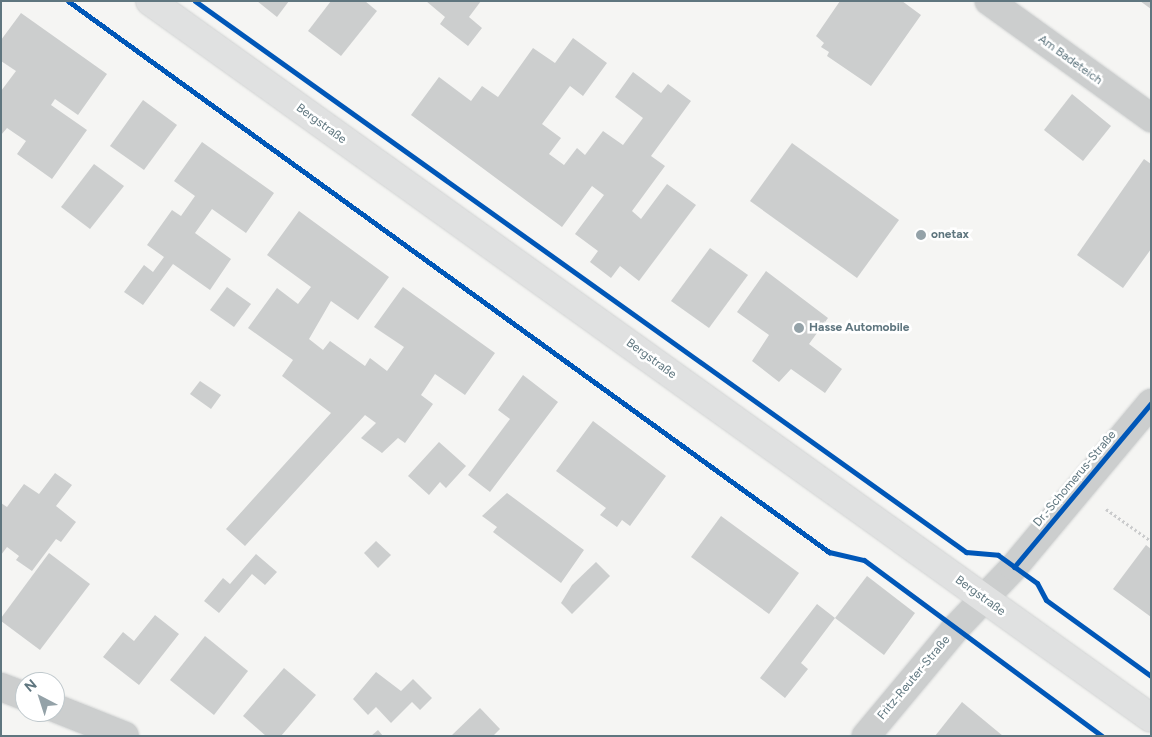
<!DOCTYPE html>
<html>
<head>
<meta charset="utf-8">
<style>
  body { margin:0 }
  #map { position:relative; width:1152px; height:737px; overflow:hidden; background:#f5f5f3; font-family:Figtree,sans-serif }
  div>[style] { position:absolute }
  .building>* { inset:0; background:#cccece }
  .path>* { height:3px; margin-top:-1.5px; transform-origin:0; background:repeating-linear-gradient(90deg,#cacbcc 0 2.5px,transparent 0 5px) }
  .roads { filter:drop-shadow(0 0 1px #d1d3d3) drop-shadow(0 0 1px #d1d3d3) }
  .minor>* { height:28px; margin:-14px; padding:0 14px; transform-origin:14px; border-radius:14px; background:#cccece }
  .secondary>* { height:28px; margin:-14px; padding:0 14px; transform-origin:14px; border-radius:14px; background:#e0e1e1 }
  .cycleway>* { height:5px; margin:-2.5px; padding:0 2.5px; transform-origin:2.5px; border-radius:2.5px; background:#0057b8 }
  .dots>* { width:14px; height:14px; translate:-50% -50%; box-sizing:border-box; border:2px solid #fff; border-radius:50% }
  span { translate:-50% -50%; white-space:nowrap; text-align:center; line-height:1.15; -webkit-text-stroke:5px #fff; paint-order:stroke }
  .street-label { font-size:12px; color:#5f767f }
  .poi-label { font-size:12px; color:#5f767f; font-weight:700 }
  .left { translate:0 -50%; text-align:left }
  .frame { position:absolute; inset:0; border:2px solid #5f767f; pointer-events:none }
  .north { position:absolute; left:15px; top:672px; width:50px; height:50px; box-sizing:border-box; background:#fff; border:1px solid #bfc8cc; border-radius:50%; rotate:320deg; font-size:14px; font-weight:700; line-height:20px; text-align:center; color:#5f767f }
  .north::after { content:''; display:block; margin:auto; width:18px; height:22px; background:#94a2a8; clip-path:polygon(50% 0,100% 100%,50% 72%,0 100%) }
</style>
</head>
<body>
<div id="map">
  <div class="building">
    <div style="clip-path:polygon(257px 1px,289px 1px,277px 17px)"></div>
    <div style="clip-path:polygon(331px 1px,365px 1px,377px 11px,341px 56px,308px 31px)"></div>
    <div style="clip-path:polygon(426px 1px,481px 1px,469px 17px,482px 28px,468px 46px,440px 24px,445px 17px)"></div>
    <div style="clip-path:polygon(840px 1px,902px 1px,921px 15px,871px 86px,827px 56px,829px 52px,821px 47px,824px 43px,816px 36px)"></div>
    <div style="clip-path:polygon(1140px 1px,1151px 1px,1151px 9px)"></div>
    <div style="clip-path:polygon(21px 13px,107px 74px,78px 115px,55px 99px,51px 105px,87px 130px,52px 179px,17px 154px,26px 141px,7px 128px,1px 135px,1px 91px,16px 71px,1px 61px,1px 40px)"></div>
    <div style="clip-path:polygon(573px 38px,607px 63px,583px 96px,570px 86px,542px 124px,561px 138px,549px 154px,564px 165px,577px 148px,585px 155px,603px 131px,623px 145px,643px 118px,615px 97px,633px 72px,661px 93px,668px 84px,691px 101px,651px 156px,665px 166px,632px 211px,641px 219px,667px 184px,696px 205px,639px 281px,620px 266px,611px 278px,590px 262px,598px 251px,575px 234px,604px 195px,592px 186px,562px 227px,411px 115px,439px 77px,471px 101px,482px 86px,498px 97px,533px 48px,555px 63px)"></div>
    <div style="clip-path:polygon(1072px 94px,1111px 126px,1083px 161px,1044px 130px)"></div>
    <div style="clip-path:polygon(143px 100px,177px 125px,144px 170px,110px 146px)"></div>
    <div style="clip-path:polygon(202px 142px,274px 193px,246px 233px,212px 209px,195px 233px,231px 259px,210px 290px,173px 264px,143px 305px,124px 292px,144px 265px,153px 272px,164px 257px,147px 245px,172px 210px,181px 216px,195px 196px,174px 181px)"></div>
    <div style="clip-path:polygon(792px 143px,899px 220px,857px 278px,750px 201px)"></div>
    <div style="clip-path:polygon(1144px 159px,1151px 164px,1151px 249px,1123px 288px,1077px 255px)"></div>
    <div style="clip-path:polygon(94px 164px,124px 186px,90px 229px,61px 207px)"></div>
    <div style="clip-path:polygon(299px 211px,389px 277px,358px 320px,331px 301px,309px 339px,323px 350px,330px 341px,365px 366px,370px 358px,387px 371px,404px 347px,374px 327px,403px 287px,495px 353px,465px 395px,435px 374px,421px 395px,433px 404px,405px 443px,398px 438px,382px 453px,361px 438px,376px 423px,365px 415px,245px 546px,226px 529px,331px 413px,282px 376px,293px 360px,248px 328px,277px 288px,298px 304px,311px 287px,267px 255px)"></div>
    <div style="clip-path:polygon(710px 248px,748px 275px,709px 328px,671px 301px)"></div>
    <div style="clip-path:polygon(766px 271px,828px 318px,809px 344px,842px 369px,825px 393px,791px 369px,779px 382px,752px 361px,769px 335px,737px 312px)"></div>
    <div style="clip-path:polygon(227px 287px,251px 304px,234px 327px,210px 310px)"></div>
    <div style="clip-path:polygon(523px 375px,558px 402px,490px 492px,468px 475px,510px 419px,498px 410px)"></div>
    <div style="clip-path:polygon(200px 381px,221px 395px,211px 409px,190px 394px)"></div>
    <div style="clip-path:polygon(593px 421px,666px 476px,630px 526px,622px 520px,617px 527px,600px 515px,606px 508px,556px 471px)"></div>
    <div style="clip-path:polygon(439px 442px,466px 466px,446px 488px,440px 482px,429px 495px,408px 476px)"></div>
    <div style="clip-path:polygon(55px 473px,72px 485px,56px 506px,76px 522px,61px 542px,56px 539px,32px 571px,16px 560px,19px 556px,7px 547px,1px 555px,1px 503px,7px 507px,24px 484px,39px 494px)"></div>
    <div style="clip-path:polygon(507px 493px,584px 550px,561px 583px,493px 532px,497px 527px,482px 516px)"></div>
    <div style="clip-path:polygon(721px 516px,799px 573px,769px 614px,691px 557px)"></div>
    <div style="clip-path:polygon(376px 541px,391px 555px,378px 568px,364px 553px)"></div>
    <div style="clip-path:polygon(1146px 545px,1151px 549px,1151px 617px,1113px 589px)"></div>
    <div style="clip-path:polygon(49px 553px,90px 584px,40px 650px,1px 621px,1px 618px)"></div>
    <div style="clip-path:polygon(256px 554px,277px 572px,265px 585px,252px 574px,219px 613px,204px 601px,223px 578px,230px 584px)"></div>
    <div style="clip-path:polygon(596px 562px,610px 576px,572px 614px,561px 603px,572px 585px)"></div>
    <div style="clip-path:polygon(867px 576px,915px 613px,884px 655px,835px 618px)"></div>
    <div style="clip-path:polygon(817px 604px,835px 618px,801px 663px,808px 669px,785px 698px,760px 678px)"></div>
    <div style="clip-path:polygon(155px 615px,179px 634px,139px 685px,103px 657px,123px 632px,134px 641px)"></div>
    <div style="clip-path:polygon(205px 636px,248px 671px,214px 715px,170px 680px)"></div>
    <div style="clip-path:polygon(284px 668px,316px 695px,281px 736px,266px 736px,243px 716px)"></div>
    <div style="clip-path:polygon(376px 672px,401px 691px,413px 679px,432px 698px,420px 710px,412px 702px,391px 723px,376px 707px,368px 715px,353px 699px)"></div>
    <div style="clip-path:polygon(962px 702px,1003px 736px,935px 736px)"></div>
    <div style="clip-path:polygon(480px 708px,500px 729px,493px 736px,451px 736px)"></div>
    <div style="clip-path:polygon(378px 730px,383px 736px,371px 736px)"></div>
  </div>
  <div class="path">
    <div style="left:1106px;top:509px;width:55px;rotate:35.4deg"></div>
  </div>
  <div class="roads">
    <div class="minor">
      <div style="left:989px;top:1px;width:200px;rotate:35.8deg"></div>
      <div style="left:1px;top:687px;width:26px;rotate:21deg"></div>
      <div style="left:55px;top:708px;width:75px;rotate:21.8deg"></div>
      <div style="left:866px;top:736px;width:139px;rotate:-50.2deg"></div>
      <div style="left:955px;top:629px;width:86px;rotate:-46.4deg"></div>
      <div style="left:1014px;top:567px;width:214px;rotate:-50.1deg"></div>
    </div>
    <div class="secondary">
      <div style="left:150px;top:1px;width:1231px;rotate:35.61deg"></div>
    </div>
  </div>
  <div class="cycleway">
    <div style="left:68px;top:1px;width:940px;rotate:35.91deg"></div>
    <div style="left:829px;top:552px;width:36px;rotate:13deg"></div>
    <div style="left:864px;top:560px;width:296px;rotate:36.5deg"></div>
    <div style="left:195px;top:1px;width:948px;rotate:35.55deg"></div>
    <div style="left:966px;top:552px;width:32px;rotate:5deg"></div>
    <div style="left:998px;top:555px;width:48px;rotate:35.7deg"></div>
    <div style="left:1037px;top:583px;width:19px;rotate:62deg"></div>
    <div style="left:1046px;top:600px;width:130px;rotate:35.9deg"></div>
    <div style="left:1014px;top:567px;width:214px;rotate:-50.1deg"></div>
  </div>
  <div class="dots">
    <div style="left:921px;top:235px;background:#94a2a8"></div>
    <div style="left:799px;top:328px;background:#94a2a8"></div>
  </div>
  <div class="street-label">
    <span style="left:1070px;top:60px;rotate:36deg">Am Badeteich</span>
    <span style="left:321px;top:124px;rotate:36deg">Bergstraße</span>
    <span style="left:651px;top:359px;rotate:36deg">Bergstraße</span>
    <span style="left:1075px;top:479px;rotate:-50deg">Dr.-Schomerus-Straße</span>
    <span style="left:980px;top:596px;rotate:36deg">Bergstraße</span>
    <span style="left:914px;top:678px;rotate:-50deg">Fritz-Reuter-Straße</span>
  </div>
  <div class="poi-label">
    <span class="left" style="left:931px;top:235px">onetax</span>
    <span class="left" style="left:809px;top:328px">Hasse Automobile</span>
  </div>
  <div class="frame"></div>
  <div class="north">N</div>
</div>
</body>
</html>
